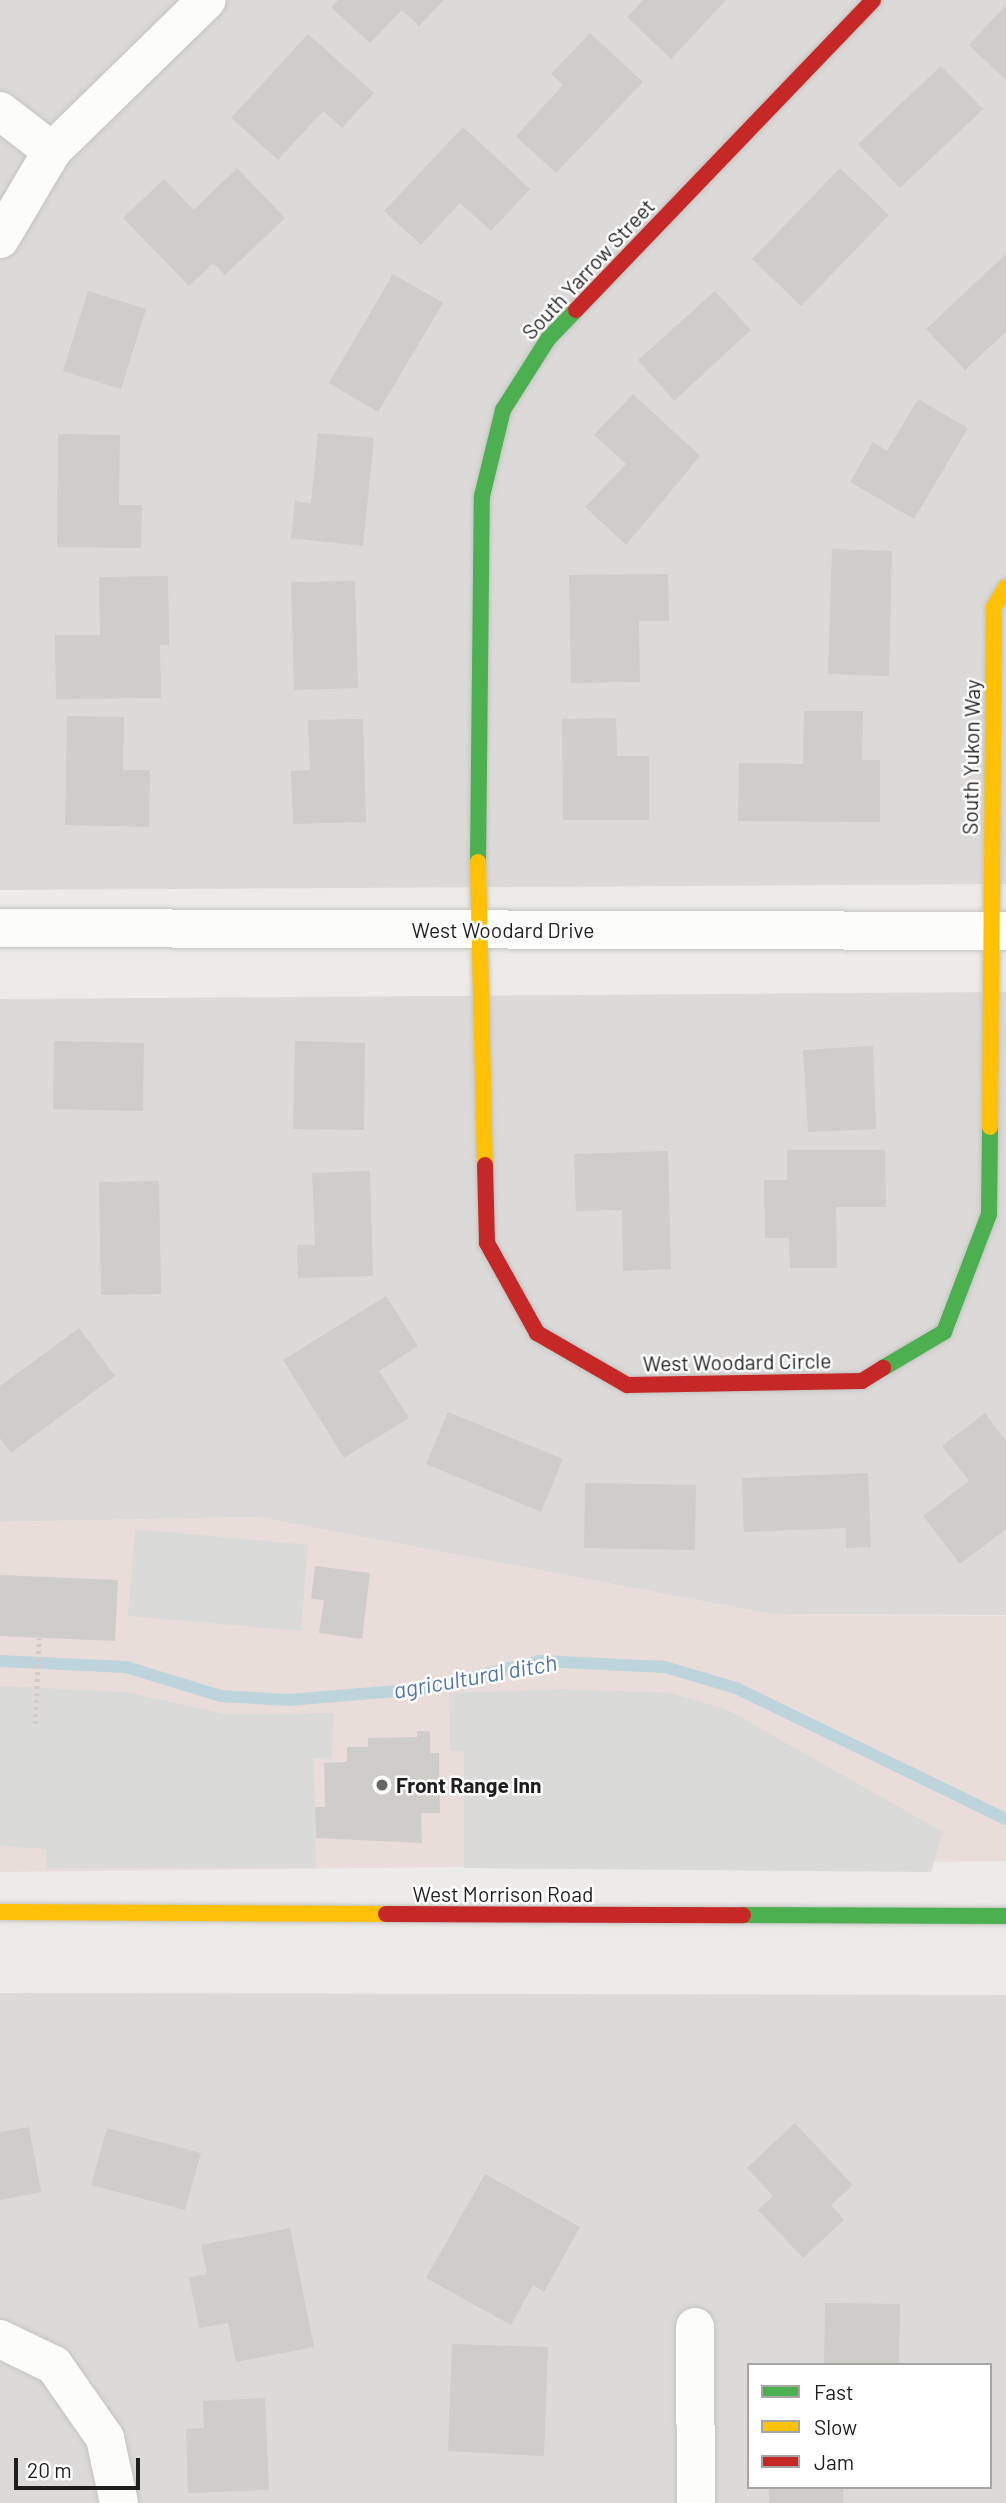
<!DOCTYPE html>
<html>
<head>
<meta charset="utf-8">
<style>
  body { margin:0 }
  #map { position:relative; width:1006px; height:2503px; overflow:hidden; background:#ecebe7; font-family:Barlow,sans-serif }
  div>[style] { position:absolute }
  .residential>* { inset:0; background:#dbdad8 }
  .commercial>* { inset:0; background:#e9ddda }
  .religious>* { inset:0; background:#dadad8 }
  .stream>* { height:12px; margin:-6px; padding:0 6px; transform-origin:6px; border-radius:6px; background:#bed4dc }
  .building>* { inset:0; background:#cfcdca }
  .path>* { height:4.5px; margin-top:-2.25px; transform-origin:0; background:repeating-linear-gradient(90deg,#d5cac7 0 3.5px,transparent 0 7px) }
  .roads { filter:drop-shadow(0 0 2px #c3c3c1) drop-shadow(0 0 2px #c3c3c1) }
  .street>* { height:38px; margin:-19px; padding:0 19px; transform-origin:19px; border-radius:19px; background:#fcfcfb }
  .fast>* { height:16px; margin:-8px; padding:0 8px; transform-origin:8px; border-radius:8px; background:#4caf50 }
  .slow>* { height:16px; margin:-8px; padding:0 8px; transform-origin:8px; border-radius:8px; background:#ffc107 }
  .jam>* { height:16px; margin:-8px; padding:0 8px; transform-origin:8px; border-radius:8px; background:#c62828 }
  .dots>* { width:19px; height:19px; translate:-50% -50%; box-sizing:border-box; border:4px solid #fff; border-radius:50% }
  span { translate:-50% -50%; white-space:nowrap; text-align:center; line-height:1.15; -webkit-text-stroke:5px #fff; paint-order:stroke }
  .street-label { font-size:21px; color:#1e1e1e }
  .poi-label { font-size:21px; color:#1e1e1e; font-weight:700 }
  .left { translate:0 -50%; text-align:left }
  .water-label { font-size:23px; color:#5477a4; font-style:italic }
  .legend { position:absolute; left:747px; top:2363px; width:245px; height:126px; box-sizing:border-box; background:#fff; border:2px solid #a5a5a5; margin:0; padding:9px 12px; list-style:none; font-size:21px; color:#1e1e1e }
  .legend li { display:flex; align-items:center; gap:14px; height:35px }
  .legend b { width:35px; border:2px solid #a5a5a5 }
  .scale { position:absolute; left:14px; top:2458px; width:126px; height:32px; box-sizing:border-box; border:4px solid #1e1e1e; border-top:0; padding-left:9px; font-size:21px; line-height:24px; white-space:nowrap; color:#1e1e1e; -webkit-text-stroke:5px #fff; paint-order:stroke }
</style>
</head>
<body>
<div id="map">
  <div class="residential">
    <div style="clip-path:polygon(0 0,1006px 0,1006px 884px,0 890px)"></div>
    <div style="clip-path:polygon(1006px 992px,1006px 1615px,771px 1614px,257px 1517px,0 1522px,0 999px)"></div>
    <div style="clip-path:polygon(evenodd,0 1993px,1006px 1995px,1006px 2503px,0 2503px,0 1993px,749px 2365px,990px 2365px,990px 2487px,749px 2487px,749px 2365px)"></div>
  </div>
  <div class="commercial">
    <div style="clip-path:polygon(257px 1517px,771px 1614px,1006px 1616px,1006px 1861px,0 1872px,0 1522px)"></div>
  </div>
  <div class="religious">
    <div style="clip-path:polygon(135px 1529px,308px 1545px,301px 1631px,128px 1616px)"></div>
    <div style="clip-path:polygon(0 1686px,126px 1692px,224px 1714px,334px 1713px,332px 1759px,314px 1758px,316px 1868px,47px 1868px,46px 1849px,0 1846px)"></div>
    <div style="clip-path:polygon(562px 1689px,671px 1693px,728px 1710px,943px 1832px,931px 1872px,464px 1868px,464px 1752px,450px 1750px,449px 1693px)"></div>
  </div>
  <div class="stream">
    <div style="left:0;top:1661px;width:126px;rotate:2.7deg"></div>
    <div style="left:126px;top:1667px;width:99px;rotate:17deg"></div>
    <div style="left:221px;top:1696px;width:67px;rotate:3.4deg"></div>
    <div style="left:288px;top:1700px;width:134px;rotate:-4.7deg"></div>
    <div style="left:422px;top:1689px;width:121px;rotate:-13.3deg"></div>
    <div style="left:540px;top:1661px;width:125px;rotate:2.7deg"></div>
    <div style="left:665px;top:1667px;width:74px;rotate:16.5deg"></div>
    <div style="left:736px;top:1688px;width:300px;rotate:25.9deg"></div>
  </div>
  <div class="building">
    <div style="clip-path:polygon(338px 0,444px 0,419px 26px,402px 10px,370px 43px,331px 7px)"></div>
    <div style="clip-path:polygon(643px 0,726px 0,671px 59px,627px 17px)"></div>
    <div style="clip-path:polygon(1006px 5px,1006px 80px,969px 45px)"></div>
    <div style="clip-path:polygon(590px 33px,643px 82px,556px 173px,516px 136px,563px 85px,551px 74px)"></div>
    <div style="clip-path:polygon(308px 34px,374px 93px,342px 128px,323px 111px,278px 160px,231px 118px)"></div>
    <div style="clip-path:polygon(941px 66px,983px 109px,900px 188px,858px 144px)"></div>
    <div style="clip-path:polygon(463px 127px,530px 189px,491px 231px,460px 203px,421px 245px,384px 211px)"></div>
    <div style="clip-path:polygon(237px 168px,285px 218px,225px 275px,213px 263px,189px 286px,123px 218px,164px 179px,194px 210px)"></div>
    <div style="clip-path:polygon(840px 168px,889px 215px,801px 306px,752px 259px)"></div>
    <div style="clip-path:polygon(1006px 254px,1006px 332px,965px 370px,926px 329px)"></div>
    <div style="clip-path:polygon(393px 274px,443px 303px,378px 412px,329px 383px)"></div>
    <div style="clip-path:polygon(88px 291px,146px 309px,121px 389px,63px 371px)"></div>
    <div style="clip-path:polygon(715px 291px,751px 330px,674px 401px,638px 360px)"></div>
    <div style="clip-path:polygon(633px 394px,700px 456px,626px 545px,585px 507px,626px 464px,594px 435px)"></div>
    <div style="clip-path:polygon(918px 399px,968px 428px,914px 519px,850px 482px,873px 442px,887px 451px)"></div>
    <div style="clip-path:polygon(318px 433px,374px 438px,363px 546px,291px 538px,295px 501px,311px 503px)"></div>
    <div style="clip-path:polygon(58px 434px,120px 435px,119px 505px,142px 505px,141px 548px,57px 547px)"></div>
    <div style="clip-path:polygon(832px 549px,892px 551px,889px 676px,828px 674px)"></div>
    <div style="clip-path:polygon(668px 574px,669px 621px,639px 621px,640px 682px,571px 683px,569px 575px)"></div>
    <div style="clip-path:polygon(168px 576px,169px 645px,160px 645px,161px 698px,56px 699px,55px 635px,100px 635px,99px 577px)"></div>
    <div style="clip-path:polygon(355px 581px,358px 688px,294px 690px,291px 582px)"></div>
    <div style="clip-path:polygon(804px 711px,863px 711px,862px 760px,880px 760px,880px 822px,738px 821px,739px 763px,803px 764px)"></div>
    <div style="clip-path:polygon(67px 716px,124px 717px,123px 770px,150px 770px,149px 827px,65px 825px)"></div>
    <div style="clip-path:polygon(616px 718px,617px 756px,649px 756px,649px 820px,563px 820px,562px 719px)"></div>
    <div style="clip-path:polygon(363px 719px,366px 822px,293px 824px,291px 771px,310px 770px,308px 720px)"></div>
    <div style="clip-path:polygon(54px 1041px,144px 1043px,143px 1111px,53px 1109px)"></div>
    <div style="clip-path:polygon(295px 1041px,365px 1043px,364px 1130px,293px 1129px)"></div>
    <div style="clip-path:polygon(873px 1046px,876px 1129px,808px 1132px,803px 1050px)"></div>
    <div style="clip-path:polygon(787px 1150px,885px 1150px,886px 1207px,836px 1207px,837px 1268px,790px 1268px,789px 1238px,765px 1238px,764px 1180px,787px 1180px)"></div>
    <div style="clip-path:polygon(668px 1151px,671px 1269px,623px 1271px,622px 1210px,576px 1211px,574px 1154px)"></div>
    <div style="clip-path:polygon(370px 1171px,373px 1276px,298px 1278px,297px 1245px,315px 1245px,312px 1173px)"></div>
    <div style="clip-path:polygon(159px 1181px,161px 1294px,101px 1295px,99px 1182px)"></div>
    <div style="clip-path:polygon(386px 1296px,418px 1346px,379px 1371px,409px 1418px,344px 1458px,283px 1360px)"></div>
    <div style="clip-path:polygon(79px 1328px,115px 1376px,11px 1453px,0 1438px,0 1386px)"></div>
    <div style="clip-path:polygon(448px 1412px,563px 1459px,541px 1512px,426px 1464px)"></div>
    <div style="clip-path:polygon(985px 1413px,1006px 1441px,1006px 1529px,960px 1564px,923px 1516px,969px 1481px,942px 1446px)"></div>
    <div style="clip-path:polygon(868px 1473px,871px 1547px,846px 1548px,846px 1528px,744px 1532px,742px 1478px)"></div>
    <div style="clip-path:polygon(585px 1483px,696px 1485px,695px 1550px,584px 1548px)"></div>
    <div style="clip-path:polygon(315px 1566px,370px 1573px,362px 1639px,319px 1633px,324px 1600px,311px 1599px)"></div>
    <div style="clip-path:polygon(0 1575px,118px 1580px,115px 1641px,0 1636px)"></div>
    <div style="clip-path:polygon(417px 1731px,430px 1731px,430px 1753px,439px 1753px,440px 1813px,421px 1813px,422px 1843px,316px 1838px,315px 1807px,325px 1807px,324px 1763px,347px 1762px,347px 1747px,368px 1747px,368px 1738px,417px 1737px)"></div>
    <div style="clip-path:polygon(795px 2123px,853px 2185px,831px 2205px,844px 2220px,803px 2258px,758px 2210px,773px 2196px,747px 2168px)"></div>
    <div style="clip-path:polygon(29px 2127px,41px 2192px,0 2200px,0 2132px)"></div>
    <div style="clip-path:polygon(107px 2128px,201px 2153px,185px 2210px,91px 2185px)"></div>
    <div style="clip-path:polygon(485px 2174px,580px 2227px,544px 2292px,533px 2285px,511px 2325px,426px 2278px)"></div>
    <div style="clip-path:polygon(290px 2228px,314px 2347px,236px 2362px,228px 2323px,199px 2328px,189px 2277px,207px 2274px,201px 2245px)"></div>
    <div style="clip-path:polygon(825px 2303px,900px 2304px,899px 2365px,824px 2365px)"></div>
    <div style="clip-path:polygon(452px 2344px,548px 2347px,544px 2456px,448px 2451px)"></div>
    <div style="clip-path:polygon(265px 2398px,269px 2490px,188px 2493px,186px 2429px,204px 2428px,203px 2401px)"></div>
    <div style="clip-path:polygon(769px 2487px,843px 2487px,843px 2503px,769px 2503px)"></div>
  </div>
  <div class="path">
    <div style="left:35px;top:1724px;width:86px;rotate:-87.3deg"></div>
  </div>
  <div class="roads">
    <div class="street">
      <div style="left:0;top:111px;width:66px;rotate:37.6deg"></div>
      <div style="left:0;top:239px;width:102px;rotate:-59.4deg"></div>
      <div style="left:52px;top:151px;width:216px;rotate:-44.3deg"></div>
      <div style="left:0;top:928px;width:1006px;rotate:0.17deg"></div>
      <div style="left:695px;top:2327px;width:176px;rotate:89.7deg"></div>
      <div style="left:0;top:2339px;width:60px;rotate:25.7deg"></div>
      <div style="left:54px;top:2365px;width:89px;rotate:55.1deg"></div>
      <div style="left:105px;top:2438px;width:66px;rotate:77.8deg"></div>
    </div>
    <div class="fast">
      <div style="left:478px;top:862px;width:366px;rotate:-89.4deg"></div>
      <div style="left:482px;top:496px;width:89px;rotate:-76.3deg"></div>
      <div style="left:503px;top:410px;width:84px;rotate:-57.6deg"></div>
      <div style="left:548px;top:339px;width:40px;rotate:-46deg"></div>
      <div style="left:883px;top:1368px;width:71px;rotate:-30.5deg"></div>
      <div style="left:944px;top:1332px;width:126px;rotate:-69.1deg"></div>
      <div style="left:989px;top:1214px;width:87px;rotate:-89.3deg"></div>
      <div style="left:743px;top:1915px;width:263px;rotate:0.2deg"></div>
    </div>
    <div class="slow">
      <div style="left:478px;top:862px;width:303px;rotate:88.7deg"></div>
      <div style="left:990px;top:1127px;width:520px;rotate:-89.56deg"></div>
      <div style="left:994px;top:607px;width:23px;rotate:-59deg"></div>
      <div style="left:0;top:1912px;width:386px;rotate:0.3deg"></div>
    </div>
    <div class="jam">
      <div style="left:576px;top:310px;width:429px;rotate:-46.2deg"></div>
      <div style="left:485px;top:1165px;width:78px;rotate:88.5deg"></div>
      <div style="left:487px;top:1243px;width:103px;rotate:60.9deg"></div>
      <div style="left:537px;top:1333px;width:104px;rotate:30deg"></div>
      <div style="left:627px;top:1385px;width:235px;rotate:-1deg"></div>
      <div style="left:862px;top:1381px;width:25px;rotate:-32deg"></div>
      <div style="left:386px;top:1914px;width:357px;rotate:0.2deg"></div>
    </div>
  </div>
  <div class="dots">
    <div style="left:382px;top:1785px;background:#666664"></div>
  </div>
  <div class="street-label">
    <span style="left:588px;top:269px;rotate:-47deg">South Yarrow Street</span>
    <span style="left:971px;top:757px;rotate:-89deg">South Yukon Way</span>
    <span style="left:503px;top:930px">West Woodard Drive</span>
    <span style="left:737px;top:1362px;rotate:-1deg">West Woodard Circle</span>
    <span style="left:503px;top:1894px">West Morrison Road</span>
  </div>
  <div class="poi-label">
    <span class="left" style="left:396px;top:1785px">Front Range Inn</span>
  </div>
  <div class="water-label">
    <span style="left:475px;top:1676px;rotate:-10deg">agricultural ditch</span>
  </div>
  <ul class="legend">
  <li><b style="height:9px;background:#4caf50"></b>Fast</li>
  <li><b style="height:9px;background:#ffc107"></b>Slow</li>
  <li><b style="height:9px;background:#c62828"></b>Jam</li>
  </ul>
  <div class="scale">20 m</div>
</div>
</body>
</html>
